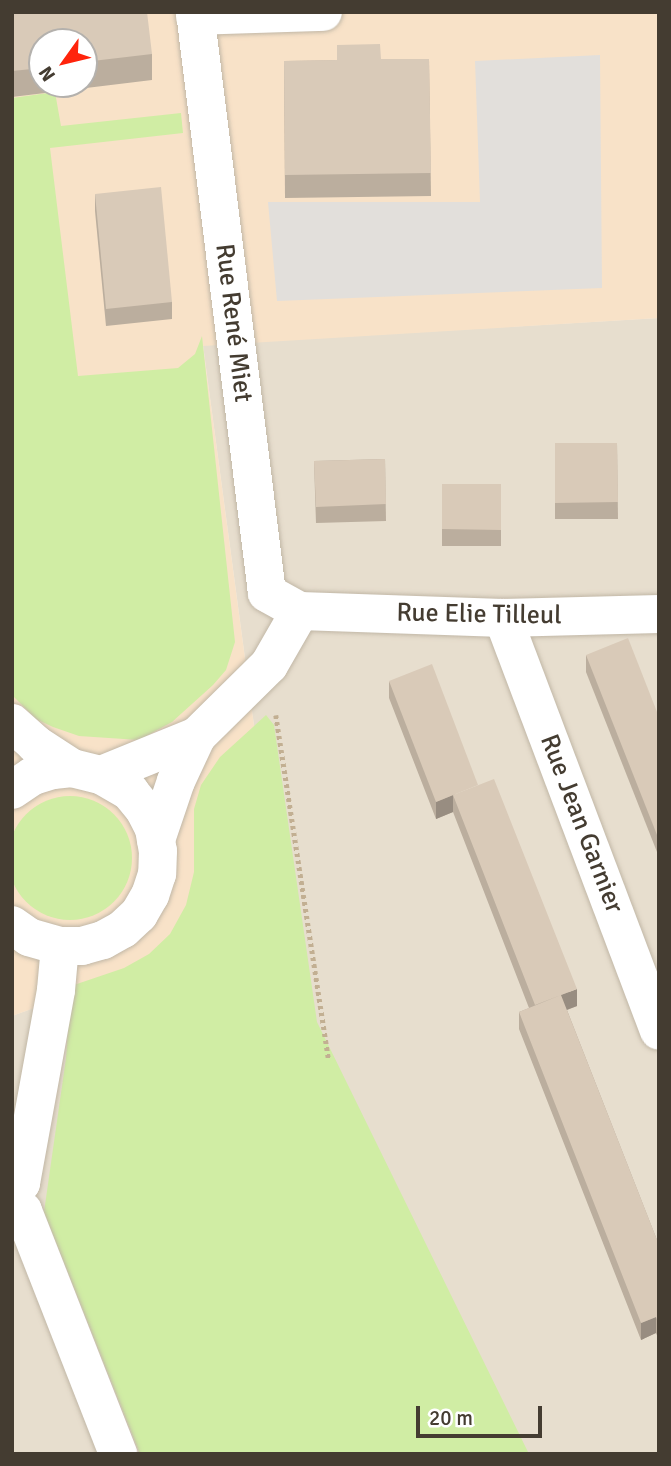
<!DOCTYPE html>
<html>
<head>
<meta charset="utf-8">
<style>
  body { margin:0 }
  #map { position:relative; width:671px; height:1466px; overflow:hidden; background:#f3ece1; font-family:Signika,sans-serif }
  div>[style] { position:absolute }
  .residential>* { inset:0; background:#e7dece }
  .commercial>* { inset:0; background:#f8e2c8 }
  .green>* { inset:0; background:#d0eda4 }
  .round { border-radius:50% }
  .parking>* { inset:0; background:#e2dfdb }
  .path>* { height:4.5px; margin-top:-2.25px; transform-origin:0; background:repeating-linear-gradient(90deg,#c2af92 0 3.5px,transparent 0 7px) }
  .roads { filter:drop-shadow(0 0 2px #c1b7a6) drop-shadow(0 0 2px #c1b7a6) }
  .minor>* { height:38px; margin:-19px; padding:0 19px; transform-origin:19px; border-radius:19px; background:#fff }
  .tertiary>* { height:38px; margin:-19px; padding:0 19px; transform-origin:19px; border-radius:19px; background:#fff }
  .wall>* { inset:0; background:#bbae9e }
  .shaded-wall>* { inset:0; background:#988d81 }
  .building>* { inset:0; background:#d9cab8 }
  span { translate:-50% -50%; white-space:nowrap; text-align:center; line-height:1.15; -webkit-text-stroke:5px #fff; paint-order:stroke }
  .street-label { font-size:26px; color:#443c31 }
  .frame { position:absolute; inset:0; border:14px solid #443c31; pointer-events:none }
  .north { position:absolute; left:28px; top:28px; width:70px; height:70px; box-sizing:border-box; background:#fff; border:2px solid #b4b1ad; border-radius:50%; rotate:236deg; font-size:19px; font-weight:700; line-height:28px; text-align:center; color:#443c31 }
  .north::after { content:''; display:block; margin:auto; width:24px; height:32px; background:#ff240c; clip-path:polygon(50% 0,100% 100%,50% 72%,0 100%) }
  .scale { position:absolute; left:416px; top:1406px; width:126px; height:32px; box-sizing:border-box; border:4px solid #443c31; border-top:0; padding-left:9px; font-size:21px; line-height:24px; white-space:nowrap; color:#443c31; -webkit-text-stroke:5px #fff; paint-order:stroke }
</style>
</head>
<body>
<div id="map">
  <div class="residential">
    <div style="clip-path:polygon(659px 318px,659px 1454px,12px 1454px,12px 1016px,280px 919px,203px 345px)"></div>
  </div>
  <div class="commercial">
    <div style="clip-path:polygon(evenodd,12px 12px,659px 12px,659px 318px,203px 346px,280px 919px,12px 1016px,12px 12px,42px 42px,84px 42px,84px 84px,42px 84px,42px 42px)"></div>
  </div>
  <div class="green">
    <div style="clip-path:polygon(55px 92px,61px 126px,181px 113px,183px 133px,50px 148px,78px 376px,178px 368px,195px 354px,202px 336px,235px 642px,226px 670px,213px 685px,172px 722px,139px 740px,79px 736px,53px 727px,36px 719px,12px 695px,12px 98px)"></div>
    <div style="clip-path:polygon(266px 715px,274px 725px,317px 1022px,529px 1454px,140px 1454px,44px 1212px,66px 1058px,71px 986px,124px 968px,149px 954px,170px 934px,186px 905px,194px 872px,194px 809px,201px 785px,220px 757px)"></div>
    <div class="round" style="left:8px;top:796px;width:124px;height:124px"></div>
  </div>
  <div class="parking">
    <div style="clip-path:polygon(600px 55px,602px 288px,277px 301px,268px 202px,480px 202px,475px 61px)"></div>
  </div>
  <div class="path">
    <div style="left:276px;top:715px;width:349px;rotate:81.3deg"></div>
  </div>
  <div class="roads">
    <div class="minor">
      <div style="left:503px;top:618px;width:441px;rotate:69.3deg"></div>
      <div style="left:12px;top:723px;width:31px;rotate:42deg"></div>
      <div style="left:35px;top:744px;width:44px;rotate:33deg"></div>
      <div style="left:101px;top:775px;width:104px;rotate:-22.1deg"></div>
      <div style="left:197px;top:736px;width:101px;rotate:-44.6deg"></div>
      <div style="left:269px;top:665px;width:62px;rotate:-60.1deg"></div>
      <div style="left:300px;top:611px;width:203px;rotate:2deg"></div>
      <div style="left:503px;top:618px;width:156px;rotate:-1.5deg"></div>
      <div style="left:12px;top:790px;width:25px;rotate:-34deg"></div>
      <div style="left:33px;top:776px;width:21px;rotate:-17deg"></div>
      <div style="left:53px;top:770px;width:19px;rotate:-6deg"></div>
      <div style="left:72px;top:768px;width:30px;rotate:14deg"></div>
      <div style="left:101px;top:775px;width:34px;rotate:30deg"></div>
      <div style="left:130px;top:792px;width:22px;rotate:51deg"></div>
      <div style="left:144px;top:809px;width:22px;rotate:63deg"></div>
      <div style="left:154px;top:829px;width:22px;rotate:80deg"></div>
      <div style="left:158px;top:851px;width:23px;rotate:92deg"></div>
      <div style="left:157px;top:874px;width:22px;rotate:108deg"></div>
      <div style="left:150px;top:895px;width:22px;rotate:120deg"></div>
      <div style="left:139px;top:914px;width:22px;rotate:137deg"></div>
      <div style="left:123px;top:929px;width:23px;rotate:151deg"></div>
      <div style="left:103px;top:940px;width:22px;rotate:164deg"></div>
      <div style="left:82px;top:946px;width:22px;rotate:180deg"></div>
      <div style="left:60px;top:946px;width:32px;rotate:-164deg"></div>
      <div style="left:29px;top:937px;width:21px;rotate:-145deg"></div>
      <div style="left:156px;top:840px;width:62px;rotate:-71.3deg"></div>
      <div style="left:176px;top:781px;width:50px;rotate:-65deg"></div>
      <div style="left:12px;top:1187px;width:10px;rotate:-24deg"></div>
      <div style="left:21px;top:1183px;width:196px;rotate:-79.7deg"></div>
      <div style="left:56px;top:990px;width:44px;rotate:-84.8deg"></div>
      <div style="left:12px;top:1206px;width:12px;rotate:24deg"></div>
      <div style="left:23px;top:1211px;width:261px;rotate:68.6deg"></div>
    </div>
    <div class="tertiary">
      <div style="left:195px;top:12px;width:585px;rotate:82.94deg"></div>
      <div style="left:267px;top:593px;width:38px;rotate:29deg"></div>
      <div style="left:195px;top:16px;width:128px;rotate:-1.8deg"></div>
    </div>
  </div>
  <div class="wall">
    <div style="clip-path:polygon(evenodd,12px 12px,152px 54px,152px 80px,12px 97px,12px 12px,42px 42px,84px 42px,84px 84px,42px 84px,42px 42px)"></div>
    <div style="clip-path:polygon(429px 59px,431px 196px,285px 198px,284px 61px)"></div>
    <div style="clip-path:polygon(95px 194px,172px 302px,172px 319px,106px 326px,95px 211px)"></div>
    <div style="clip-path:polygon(555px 443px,617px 443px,618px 519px,555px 519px)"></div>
    <div style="clip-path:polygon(385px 459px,386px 521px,316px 523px,314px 461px)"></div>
    <div style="clip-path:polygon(442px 484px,501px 484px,501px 546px,442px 546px)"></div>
    <div style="clip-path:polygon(586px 655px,659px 717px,659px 857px,586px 672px)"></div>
    <div style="clip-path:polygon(389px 681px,577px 1006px,567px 1010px,659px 1245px,659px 1340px,656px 1333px,641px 1340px,519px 1029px,519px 1012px,529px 1008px,453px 812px,436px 819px,389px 698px)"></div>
  </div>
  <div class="shaded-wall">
    <div style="clip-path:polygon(453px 795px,453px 812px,436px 819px,436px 802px)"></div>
    <div style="clip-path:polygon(577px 989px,577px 1006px,561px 1012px,561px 995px)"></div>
    <div style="clip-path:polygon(656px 1317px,656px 1333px,641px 1340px,641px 1323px)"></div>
  </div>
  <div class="building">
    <div style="clip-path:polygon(12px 12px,147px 12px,152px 54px,84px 62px,84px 42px,42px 42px,42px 68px,12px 71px)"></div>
    <div style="clip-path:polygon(380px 44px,381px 59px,429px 59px,431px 173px,285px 175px,284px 61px,337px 60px,337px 45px)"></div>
    <div style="clip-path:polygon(161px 187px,172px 302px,106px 309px,95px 194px)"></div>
    <div style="clip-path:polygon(555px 443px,617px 443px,618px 502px,555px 503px)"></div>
    <div style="clip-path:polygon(385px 459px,386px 504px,316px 507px,314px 461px)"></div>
    <div style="clip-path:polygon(442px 484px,501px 484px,501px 530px,442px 529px)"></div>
    <div style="clip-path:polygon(628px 638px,659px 717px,659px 840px,586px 655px)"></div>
    <div style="clip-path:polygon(432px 664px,478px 785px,436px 802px,389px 681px)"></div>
    <div style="clip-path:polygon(494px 779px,577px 989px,561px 995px,659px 1245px,659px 1323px,656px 1317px,641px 1323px,519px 1012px,561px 995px,535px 1005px,453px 795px)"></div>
  </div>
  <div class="street-label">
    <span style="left:233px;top:323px;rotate:83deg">Rue René Miet</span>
    <span style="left:479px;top:615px;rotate:1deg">Rue Elie Tilleul</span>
    <span style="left:581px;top:824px;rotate:69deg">Rue Jean Garnier</span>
  </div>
  <div class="frame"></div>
  <div class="north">N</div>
  <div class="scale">20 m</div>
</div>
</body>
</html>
